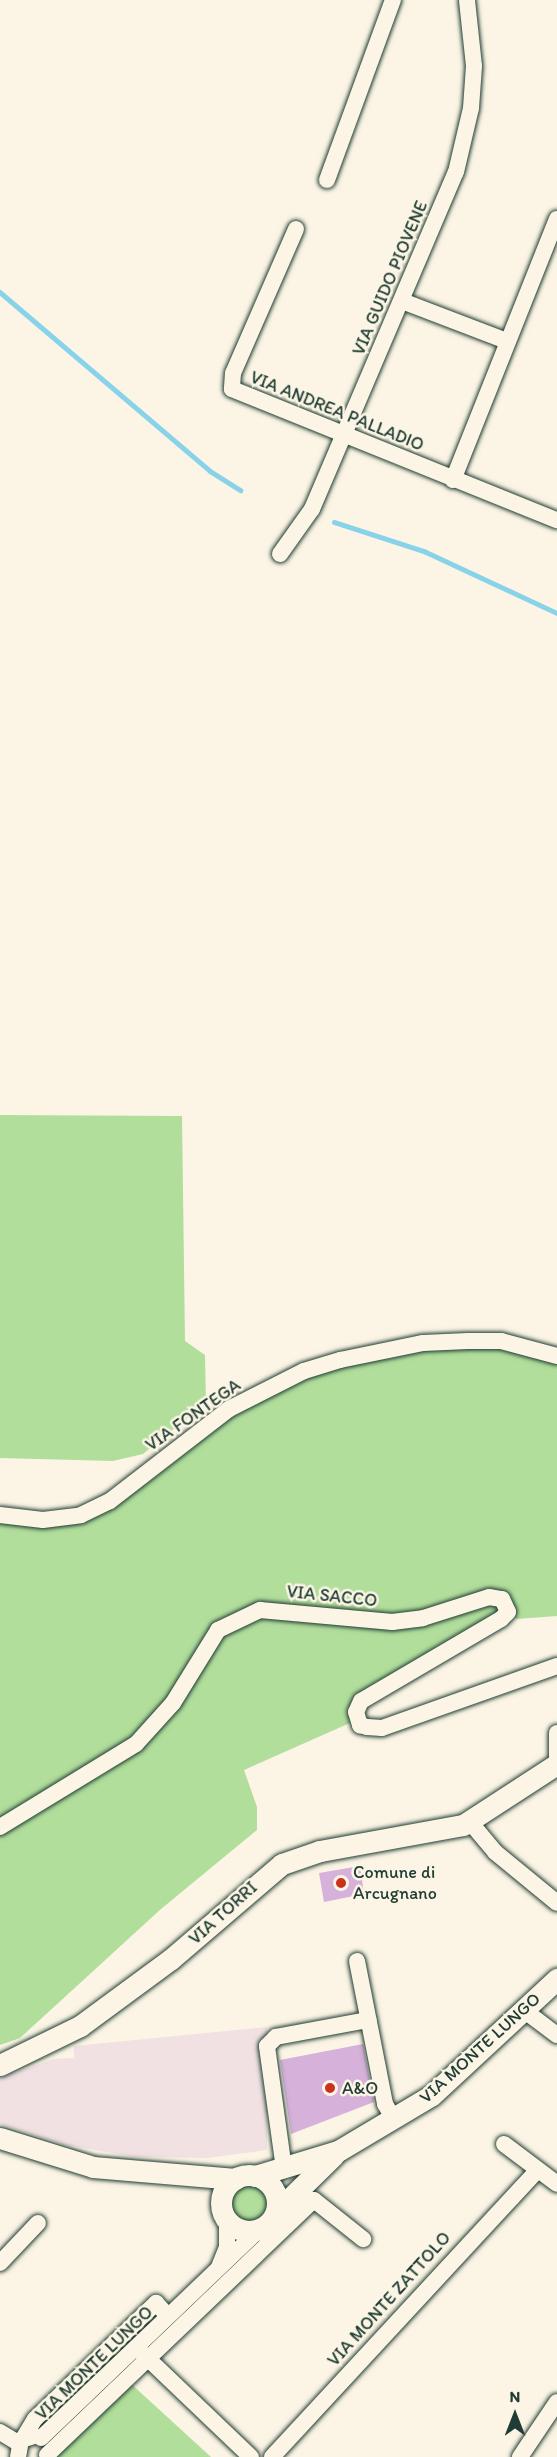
<!DOCTYPE html>
<html>
<head>
<meta charset="utf-8">
<style>
  body { margin:0 }
  #map { position:relative; width:557px; height:2457px; overflow:hidden; background:#fcf5e5; font-family:Itim,sans-serif }
  div>[style] { position:absolute }
  .built>* { inset:0; background:#f1e1e2 }
  .green>* { inset:0; background:#b2de9c }
  .round { border-radius:50% }
  .stream>* { height:4.5px; margin:-2.25px; padding:0 2.25px; transform-origin:2.25px; border-radius:2.25px; background:#88d3e9 }
  .building>* { inset:0; background:#d6b1da }
  .roads { filter:drop-shadow(0 0 2px #1f3d34) drop-shadow(0 0 2px #1f3d34) }
  .minor>* { height:16px; margin:-8px; padding:0 8px; transform-origin:8px; border-radius:8px; background:#fcf5e5 }
  .major>* { height:21px; margin:-10.5px; padding:0 10.5px; transform-origin:10.5px; border-radius:10.5px; background:#fcf5e5 }
  .major>.ring { margin:-10.5px; padding:0; box-sizing:content-box; background:none; border:21px solid #fcf5e5; border-radius:50% }
  .dots>* { width:16px; height:16px; translate:-50% -50%; box-sizing:border-box; border:3px solid #fcf5e5; border-radius:50% }
  span { translate:-50% -50%; white-space:nowrap; text-align:center; line-height:1.15; -webkit-text-stroke:5px #fcf5e5; paint-order:stroke }
  .street-label { font-size:18px; color:#1f3d34 }
  .poi-label { font-size:18px; color:#1f3d34 }
  .left { translate:0 -50%; text-align:left }
  .north { position:absolute; left:485px; top:2385px; width:60px; height:60px; -webkit-text-stroke:4px #fcf5e5; paint-order:stroke; rotate:0deg; font-size:16px; font-weight:700; line-height:24px; text-align:center; color:#1f3d34 }
  .north::after { content:''; display:block; margin:auto; width:21px; height:27px; background:#1f3d34; clip-path:polygon(50% 0,100% 100%,50% 72%,0 100%) }
</style>
</head>
<body>
<div id="map">
  <div class="built">
    <div style="clip-path:polygon(267px 2027px,267px 2150px,207px 2158px,135px 2157px,62px 2144px,0 2124px,0 2078px,54px 2059px,74px 2058px,74px 2046px)"></div>
  </div>
  <div class="green">
    <div style="clip-path:polygon(0 1115px,182px 1116px,185px 1341px,205px 1355px,206px 1403px,143px 1454px,113px 1461px,0 1458px)"></div>
    <div style="clip-path:polygon(468px 1341px,557px 1356px,557px 1616px,517px 1619px,508px 1612px,361px 1701px,359px 1719px,244px 1770px,257px 1807px,257px 1830px,161px 1909px,20px 2038px,0 2045px,0 1515px,81px 1515px,180px 1445px,304px 1371px)"></div>
    <div class="round" style="left:231px;top:2185px;width:36px;height:36px"></div>
    <div style="clip-path:polygon(128px 2381px,211px 2457px,50px 2457px)"></div>
  </div>
  <div class="stream">
    <div style="left:0;top:292px;width:276px;rotate:40.4deg"></div>
    <div style="left:210px;top:471px;width:36px;rotate:32deg"></div>
    <div style="left:334px;top:522px;width:95px;rotate:17.9deg"></div>
    <div style="left:424px;top:551px;width:147px;rotate:25deg"></div>
  </div>
  <div class="building">
    <div style="clip-path:polygon(360px 1866px,364px 1894px,324px 1902px,319px 1873px)"></div>
    <div style="clip-path:polygon(363px 2044px,374px 2102px,291px 2134px,280px 2060px)"></div>
  </div>
  <div class="roads">
    <div class="minor">
      <div style="left:327px;top:180px;width:192px;rotate:-69.9deg"></div>
      <div style="left:296px;top:229px;width:157px;rotate:113.6deg"></div>
      <div style="left:233px;top:373px;width:16px;rotate:94deg"></div>
      <div style="left:232px;top:389px;width:350px;rotate:22deg"></div>
      <div style="left:402px;top:301px;width:112px;rotate:20.9deg"></div>
      <div style="left:453px;top:480px;width:281px;rotate:-68.3deg"></div>
      <div style="left:280px;top:554px;width:55px;rotate:-54.6deg"></div>
      <div style="left:312px;top:509px;width:366px;rotate:-66.9deg"></div>
      <div style="left:456px;top:172px;width:66px;rotate:-76.8deg"></div>
      <div style="left:471px;top:108px;width:42px;rotate:-85.9deg"></div>
      <div style="left:474px;top:66px;width:66px;rotate:-96.1deg"></div>
      <div style="left:0;top:1515px;width:43px;rotate:6.6deg"></div>
      <div style="left:43px;top:1520px;width:38px;rotate:-7deg"></div>
      <div style="left:81px;top:1515px;width:32px;rotate:-26deg"></div>
      <div style="left:110px;top:1501px;width:150px;rotate:-37.7deg"></div>
      <div style="left:229px;top:1409px;width:84px;rotate:-26.9deg"></div>
      <div style="left:304px;top:1371px;width:38px;rotate:-17deg"></div>
      <div style="left:340px;top:1360px;width:85px;rotate:-11.6deg"></div>
      <div style="left:423px;top:1343px;width:45px;rotate:-2.5deg"></div>
      <div style="left:468px;top:1341px;width:33px"></div>
      <div style="left:501px;top:1341px;width:58px;rotate:15deg"></div>
      <div style="left:557px;top:1733px;width:30px;rotate:90deg"></div>
      <div style="left:470px;top:1822px;width:39px;rotate:50deg"></div>
      <div style="left:495px;top:1852px;width:80px;rotate:39.4deg"></div>
      <div style="left:0;top:1827px;width:159px;rotate:-31.4deg"></div>
      <div style="left:136px;top:1744px;width:55px;rotate:-47.9deg"></div>
      <div style="left:173px;top:1703px;width:86px;rotate:-58.3deg"></div>
      <div style="left:218px;top:1630px;width:47px;rotate:-25.5deg"></div>
      <div style="left:260px;top:1610px;width:133px;rotate:5.2deg"></div>
      <div style="left:392px;top:1622px;width:31px;rotate:-7deg"></div>
      <div style="left:423px;top:1618px;width:69px;rotate:-17.7deg"></div>
      <div style="left:489px;top:1597px;width:13px;rotate:9deg"></div>
      <div style="left:502px;top:1599px;width:14px;rotate:65deg"></div>
      <div style="left:508px;top:1612px;width:10px;rotate:135deg"></div>
      <div style="left:501px;top:1619px;width:162px;rotate:149.6deg"></div>
      <div style="left:361px;top:1701px;width:12px;rotate:114deg"></div>
      <div style="left:356px;top:1712px;width:14px;rotate:73deg"></div>
      <div style="left:360px;top:1725px;width:7px;rotate:16deg"></div>
      <div style="left:367px;top:1727px;width:15px;rotate:4deg"></div>
      <div style="left:382px;top:1728px;width:186px;rotate:-19.5deg"></div>
      <div style="left:357px;top:1961px;width:146px;rotate:78.9deg"></div>
      <div style="left:385px;top:2104px;width:16px;rotate:60deg"></div>
      <div style="left:525px;top:2011px;width:40px;rotate:37deg"></div>
      <div style="left:504px;top:2144px;width:66px;rotate:37deg"></div>
      <div style="left:284px;top:2169px;width:124px;rotate:-97.9deg"></div>
      <div style="left:267px;top:2046px;width:13px;rotate:-45deg"></div>
      <div style="left:276px;top:2037px;width:94px;rotate:-10.5deg"></div>
      <div style="left:0;top:2263px;width:55px;rotate:-46.5deg"></div>
      <div style="left:219px;top:2267px;width:22px;rotate:-68deg"></div>
      <div style="left:227px;top:2247px;width:28px;rotate:-90deg"></div>
      <div style="left:141px;top:2352px;width:152px;rotate:43.7deg"></div>
      <div style="left:0;top:2432px;width:21px;rotate:31deg"></div>
      <div style="left:24px;top:2437px;width:21px;rotate:-59deg"></div>
      <div style="left:35px;top:2419px;width:168px;rotate:-43.8deg"></div>
      <div style="left:156px;top:2303px;width:16px;rotate:47deg"></div>
      <div style="left:41px;top:2438px;width:303px;rotate:-43.7deg"></div>
      <div style="left:47px;top:2455px;width:369px;rotate:-43.7deg"></div>
      <div style="left:314px;top:2200px;width:63px;rotate:38.5deg"></div>
      <div style="left:18px;top:2457px;width:17px;rotate:-80deg"></div>
      <div style="left:21px;top:2440px;width:14px;rotate:-17deg"></div>
      <div style="left:272px;top:2457px;width:391px;rotate:-47.2deg"></div>
      <div style="left:520px;top:2457px;width:66px;rotate:-56.1deg"></div>
    </div>
    <div class="major">
      <div style="left:0;top:2065px;width:89px;rotate:-26deg"></div>
      <div style="left:80px;top:2026px;width:113px;rotate:-36.4deg"></div>
      <div style="left:171px;top:1959px;width:146px;rotate:-40.6deg"></div>
      <div style="left:282px;top:1864px;width:40px;rotate:-18.9deg"></div>
      <div style="left:320px;top:1851px;width:145px;rotate:-10.3deg"></div>
      <div style="left:463px;top:1825px;width:112px;rotate:-33deg"></div>
      <div style="left:0;top:2138px;width:97px;rotate:17.3deg"></div>
      <div style="left:93px;top:2167px;width:143px;rotate:4.8deg"></div>
      <div class="ring" style="left:221px;top:2175px;width:35px;height:35px"></div>
      <div style="left:255px;top:2176px;width:87px;rotate:-16.8deg"></div>
      <div style="left:338px;top:2151px;width:109px;rotate:-30.8deg"></div>
      <div style="left:432px;top:2095px;width:171px;rotate:-42.9deg"></div>
      <div style="left:276px;top:2212px;width:81px;rotate:-44.5deg"></div>
    </div>
  </div>
  <div class="dots">
    <div style="left:341px;top:1883px;background:#c8321e"></div>
    <div style="left:330px;top:2088px;background:#c8321e"></div>
  </div>
  <div class="street-label">
    <span style="left:390px;top:278px;rotate:-67deg">VIA GUIDO PIOVENE</span>
    <span style="left:337px;top:411px;rotate:22deg">VIA ANDREA PALLADIO</span>
    <span style="left:193px;top:1415px;rotate:-35deg">VIA FONTEGA</span>
    <span style="left:332px;top:1596px;rotate:6deg">VIA SACCO</span>
    <span style="left:223px;top:1913px;rotate:-42deg">VIA TORRI</span>
    <span style="left:480px;top:2048px;rotate:-42deg">VIA MONTE LUNGO</span>
    <span style="left:389px;top:2299px;rotate:-48deg">VIA MONTE ZATTOLO</span>
    <span style="left:94px;top:2363px;rotate:-44deg">VIA MONTE LUNGO</span>
  </div>
  <div class="poi-label">
    <span class="left" style="left:353px;top:1883px">Comune di<br>Arcugnano</span>
    <span class="left" style="left:342px;top:2088px">A&amp;O</span>
  </div>
  <div class="north">N</div>
</div>
</body>
</html>
